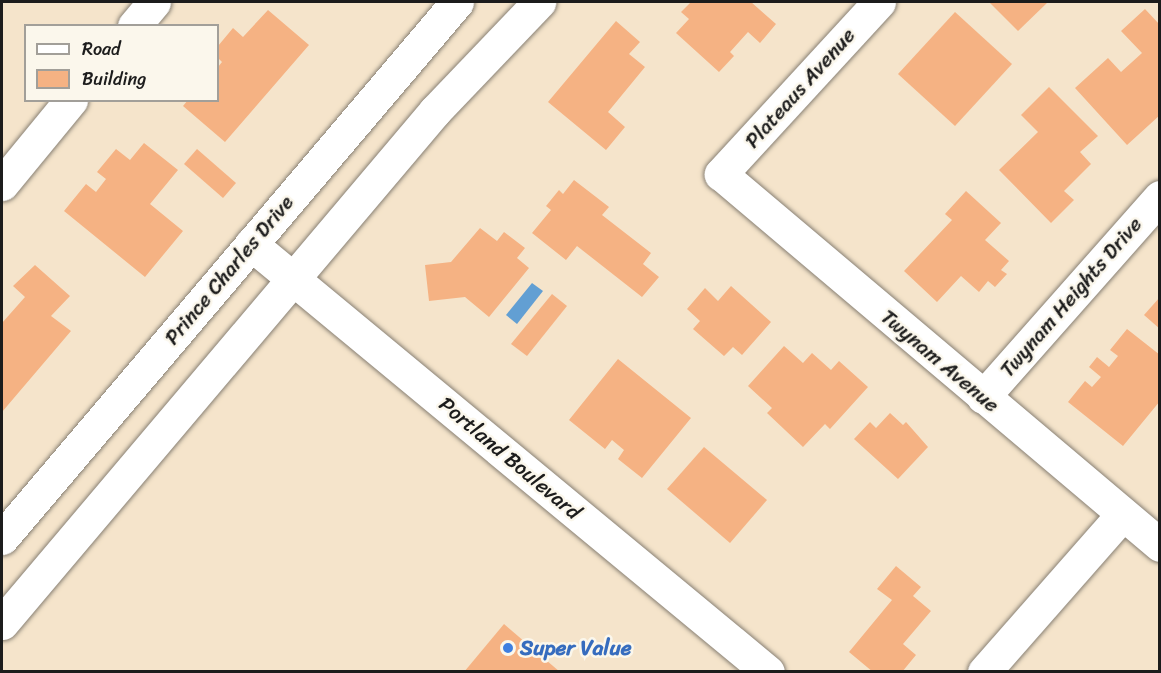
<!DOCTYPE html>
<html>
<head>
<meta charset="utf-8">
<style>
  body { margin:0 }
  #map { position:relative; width:1161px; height:673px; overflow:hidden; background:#f5e4cb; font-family:Sriracha,sans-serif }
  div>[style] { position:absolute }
  .water>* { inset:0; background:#629fd3 }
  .building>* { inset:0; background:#f5b283 }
  .roads { filter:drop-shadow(0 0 2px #888074) drop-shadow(0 0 2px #888074) }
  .minor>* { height:33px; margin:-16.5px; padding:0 16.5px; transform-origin:16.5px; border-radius:16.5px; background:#fff }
  .highway>* { height:33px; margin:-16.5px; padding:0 16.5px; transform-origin:16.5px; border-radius:16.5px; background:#fff }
  .dots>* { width:16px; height:16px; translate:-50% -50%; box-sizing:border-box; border:3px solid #fbf7ec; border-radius:50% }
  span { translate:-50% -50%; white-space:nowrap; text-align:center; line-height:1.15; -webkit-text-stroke:5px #fbf7ec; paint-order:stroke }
  .street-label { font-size:21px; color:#1c1c1c }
  .shop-label { font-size:21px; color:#366cbe; font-weight:700 }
  .left { translate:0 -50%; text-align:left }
  .frame { position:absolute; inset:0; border:3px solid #1c1c1c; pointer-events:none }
  .legend { position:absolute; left:24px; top:24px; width:195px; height:78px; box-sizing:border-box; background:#fbf7ec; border:2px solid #a29f99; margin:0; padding:8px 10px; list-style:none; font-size:18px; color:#1c1c1c }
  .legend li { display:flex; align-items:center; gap:12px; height:30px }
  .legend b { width:30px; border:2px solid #a29f99 }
</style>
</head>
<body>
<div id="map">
  <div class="water">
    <div style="clip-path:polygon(532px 283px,543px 291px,517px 324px,506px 315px)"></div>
  </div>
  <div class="building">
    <div style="clip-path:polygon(691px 2px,751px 2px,776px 24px,760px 43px,748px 32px,730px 52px,734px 56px,719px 72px,676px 33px,689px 19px,681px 12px)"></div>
    <div style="clip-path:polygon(989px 2px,1048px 2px,1018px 31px)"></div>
    <div style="clip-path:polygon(1145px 9px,1160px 25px,1160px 115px,1127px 145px,1075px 88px,1108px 58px,1121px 72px,1142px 53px,1121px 31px)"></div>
    <div style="clip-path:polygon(268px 10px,309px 45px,225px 142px,183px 106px,188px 100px,218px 100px,218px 67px,222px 62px,218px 58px,218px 46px,233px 28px,243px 37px)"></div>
    <div style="clip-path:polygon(955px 12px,1012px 64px,955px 126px,898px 74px)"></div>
    <div style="clip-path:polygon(616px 21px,640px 42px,629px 54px,645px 67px,608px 112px,625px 127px,606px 150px,548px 102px)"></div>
    <div style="clip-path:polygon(1049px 87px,1098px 136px,1080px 152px,1091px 164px,1064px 191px,1074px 200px,1051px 223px,999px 170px,1038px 132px,1021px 115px)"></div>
    <div style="clip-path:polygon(144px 143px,178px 170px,150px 204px,183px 231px,145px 277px,64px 211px,86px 184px,96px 192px,106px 179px,97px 172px,116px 149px,130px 160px)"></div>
    <div style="clip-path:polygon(197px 149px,236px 183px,223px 198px,184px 164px)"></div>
    <div style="clip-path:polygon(574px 180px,609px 207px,602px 215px,651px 253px,643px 264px,659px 277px,642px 297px,577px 246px,566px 260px,532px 233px,551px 210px,546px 206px,559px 190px,563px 194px)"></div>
    <div style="clip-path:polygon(966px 191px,1001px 223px,985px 240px,1009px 261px,1001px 270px,1007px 274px,995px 287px,988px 281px,979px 292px,961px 276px,937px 302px,904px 271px,952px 220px,945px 214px)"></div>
    <div style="clip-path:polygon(480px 228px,497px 241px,504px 232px,525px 248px,517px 258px,529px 268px,489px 317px,465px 297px,429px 301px,425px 265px,451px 262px)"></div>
    <div style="clip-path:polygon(35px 265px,70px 296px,51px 316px,71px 331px,2px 412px,2px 323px,25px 297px,13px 286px)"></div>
    <div style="clip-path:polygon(731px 286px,771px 322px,742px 355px,733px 347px,724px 356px,693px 329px,700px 321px,687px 309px,705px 288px,718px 301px)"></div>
    <div style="clip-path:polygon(552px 294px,567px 306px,527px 356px,511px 344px)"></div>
    <div style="clip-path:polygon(1160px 297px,1160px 329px,1144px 315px)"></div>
    <div style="clip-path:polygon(1127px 329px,1160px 355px,1160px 401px,1123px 446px,1068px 402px,1085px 381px,1092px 387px,1101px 377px,1089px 367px,1097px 357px,1109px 367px,1118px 356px,1110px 350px)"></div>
    <div style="clip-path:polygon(784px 346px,803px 363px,812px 353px,831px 370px,839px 361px,868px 387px,830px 429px,825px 424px,803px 447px,767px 413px,772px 408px,748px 386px)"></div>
    <div style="clip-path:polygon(618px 359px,691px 418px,642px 478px,618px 459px,624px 450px,612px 440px,605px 449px,569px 420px)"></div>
    <div style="clip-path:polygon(890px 413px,903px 425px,906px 422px,928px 447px,898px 479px,854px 439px,870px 422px,876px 428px)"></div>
    <div style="clip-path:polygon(704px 447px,767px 500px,730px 543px,667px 489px)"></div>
    <div style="clip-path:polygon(896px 566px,921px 587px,913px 596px,931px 611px,903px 644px,916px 655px,902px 672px,873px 672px,849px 652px,892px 600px,877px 589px)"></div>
    <div style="clip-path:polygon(504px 624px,560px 672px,464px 672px)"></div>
  </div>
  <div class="roads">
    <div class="minor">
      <div style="left:879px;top:2px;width:234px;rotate:132.6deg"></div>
      <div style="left:721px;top:174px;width:575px;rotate:40.2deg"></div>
      <div style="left:134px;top:26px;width:31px;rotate:-50deg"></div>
      <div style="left:2px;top:184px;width:109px;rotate:-50.6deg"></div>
      <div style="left:251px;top:244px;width:671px;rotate:39.62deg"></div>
      <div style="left:983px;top:397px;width:267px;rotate:-48.5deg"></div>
      <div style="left:2px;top:623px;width:671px;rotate:-49.78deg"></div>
      <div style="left:435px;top:111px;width:151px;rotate:-46.3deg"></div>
      <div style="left:984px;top:672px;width:210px;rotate:-48.7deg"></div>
    </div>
    <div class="highway">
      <div style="left:2px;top:538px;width:703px;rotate:-49.67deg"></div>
    </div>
  </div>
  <div class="dots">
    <div style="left:508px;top:648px;background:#3f7fe0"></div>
  </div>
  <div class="street-label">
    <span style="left:800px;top:88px;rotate:-48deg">Plateaus Avenue</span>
    <span style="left:229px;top:270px;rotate:-50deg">Prince Charles Drive</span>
    <span style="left:1071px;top:297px;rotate:-49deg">Twynam Heights Drive</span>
    <span style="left:940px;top:361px;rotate:40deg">Twynam Avenue</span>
    <span style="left:510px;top:458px;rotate:40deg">Portland Boulevard</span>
  </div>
  <div class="shop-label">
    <span class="left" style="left:520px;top:648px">Super Value</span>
  </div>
  <div class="frame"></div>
  <ul class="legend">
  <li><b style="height:8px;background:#fff"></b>Road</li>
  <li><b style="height:16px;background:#f5b283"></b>Building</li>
  </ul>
</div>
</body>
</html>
